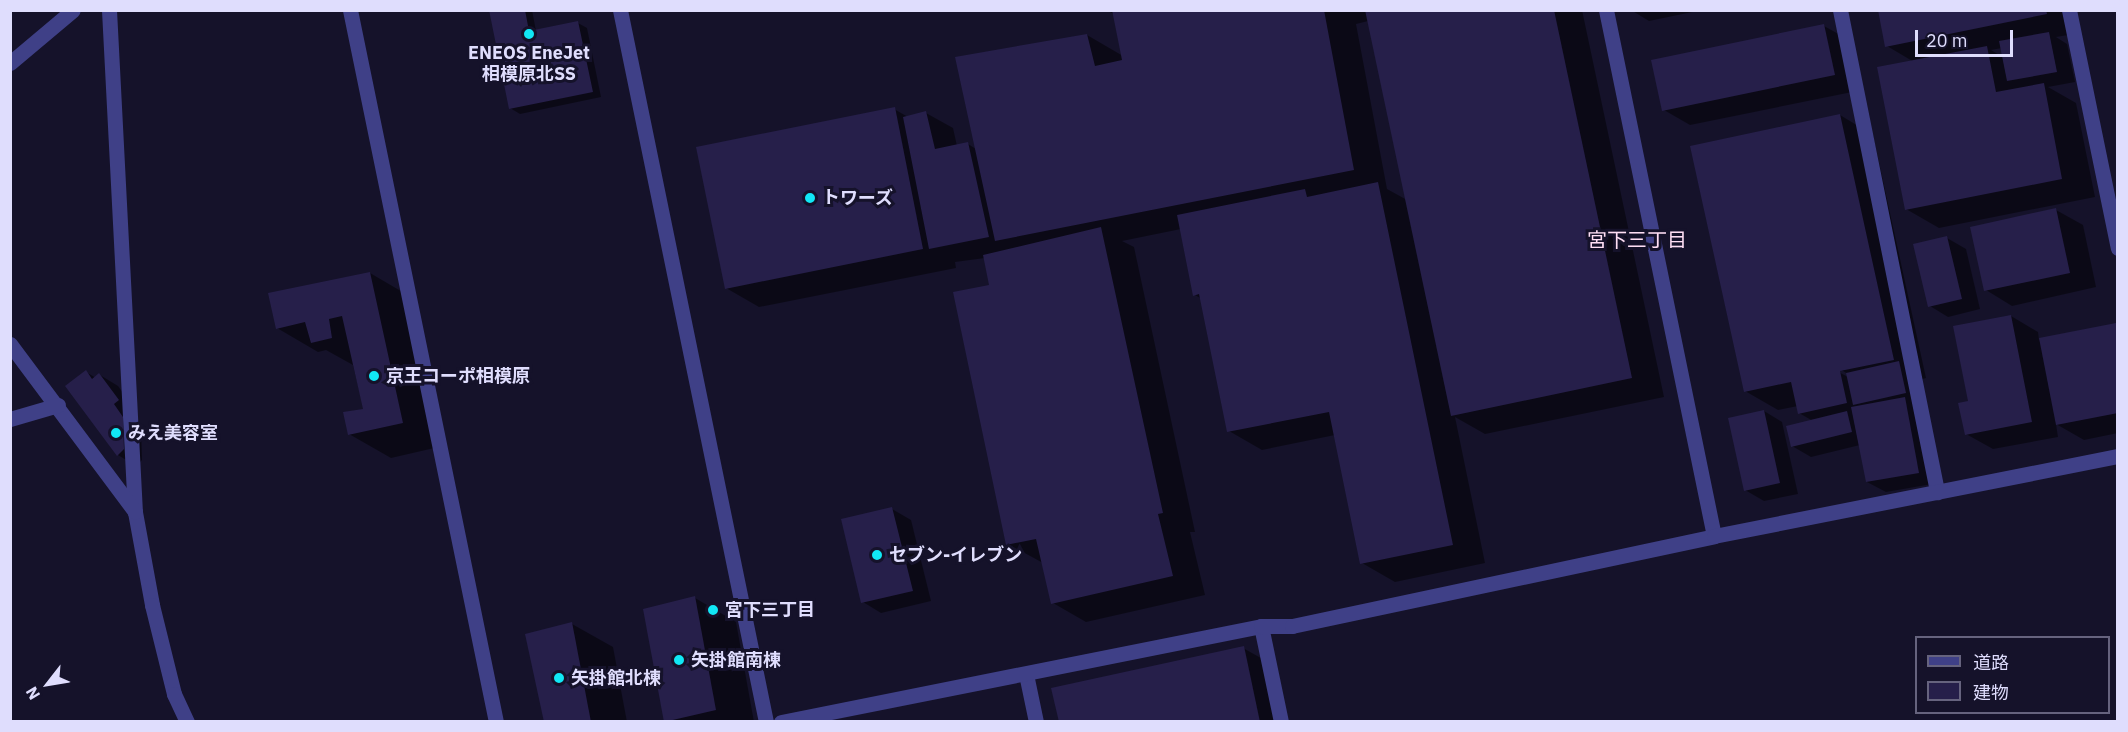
<!DOCTYPE html>
<html>
<head>
<meta charset="utf-8">
<style>
  body { margin:0 }
  #map { position:relative; width:2128px; height:732px; overflow:hidden; background:#15122a; font-family:"IBM Plex Sans","Noto Sans JP",sans-serif }
  div>[style] { position:absolute }
  .shadow>* { inset:0; background:#0007 }
  .building>* { inset:0; background:#261f4a }
  .minor>* { height:15px; margin:-7.5px; padding:0 7.5px; transform-origin:7.5px; border-radius:7.5px; background:#3f4087 }
  .tertiary>* { height:15px; margin:-7.5px; padding:0 7.5px; transform-origin:7.5px; border-radius:7.5px; background:#3f4087 }
  .dots>* { width:16px; height:16px; translate:-50% -50%; box-sizing:border-box; border:3px solid #15122a; border-radius:50% }
  span { translate:-50% -50%; white-space:nowrap; text-align:center; line-height:1.15; -webkit-text-stroke:6px #15122a; paint-order:stroke }
  .poi-label { font-size:18px; color:#dfddfd; font-weight:700 }
  .left { translate:0 -50%; text-align:left }
  .neighbourhood-label { font-size:20px; color:#fedef4 }
  .frame { position:absolute; inset:0; border:12px solid #dfddfd; pointer-events:none }
  .legend { position:absolute; left:1915px; top:636px; width:195px; height:78px; box-sizing:border-box; background:#15122a; border:2px solid #66637e; margin:0; padding:8px 10px; list-style:none; font-size:18px; color:#dfddfd }
  .legend li { display:flex; align-items:center; gap:12px; height:30px }
  .legend b { width:30px; border:2px solid #66637e }
  .north { position:absolute; left:18px; top:654px; width:60px; height:60px; -webkit-text-stroke:4px #15122a; paint-order:stroke; rotate:239deg; font-size:16px; font-weight:700; line-height:24px; text-align:center; color:#dfddfd }
  .north::after { content:''; display:block; margin:auto; width:21px; height:27px; background:#dfddfd; clip-path:polygon(50% 0,100% 100%,50% 72%,0 100%) }
  .scale { position:absolute; left:1915px; top:30px; width:98px; height:27px; box-sizing:border-box; border:3px solid #dfddfd; border-top:0; padding-left:8px; font-size:18px; line-height:21px; white-space:nowrap; color:#dfddfd; -webkit-text-stroke:4px #15122a; paint-order:stroke }
</style>
</head>
<body>
<div id="map">
  <div class="shadow">
    <div style="clip-path:polygon(490px 10px,532px 10px,536px 31px,578px 23px,587px 28px,601px 97px,520px 114px,510px 108px)"></div>
    <div style="clip-path:polygon(evenodd,1105px 10px,1582px 10px,1664px 397px,1485px 434px,1455px 417px,1485px 563px,1395px 582px,1362px 563px,1335px 435px,1262px 450px,1229px 431px,1202px 299px,1195px 295px,1181px 229px,1122px 241px,1134px 247px,1195px 532px,1190px 532px,1205px 595px,1086px 622px,1053px 603px,1043px 563px,1008px 544px,991px 286px,985px 258px,955px 262px,956px 268px,759px 307px,726px 288px,894px 109px,908px 117px,926px 113px,953px 128px,957px 146px,968px 144px,976px 149px,1087px 35px,1123px 56px,1114px 14px,1105px 10px,1368px 21px,1407px 200px,1387px 189px,1356px 24px,1368px 21px)"></div>
    <div style="clip-path:polygon(1631px 10px,1702px 10px,1649px 21px)"></div>
    <div style="clip-path:polygon(evenodd,1879px 10px,2075px 10px,2080px 33px,2056px 37px,2067px 44px,2075px 82px,2048px 87px,2076px 103px,2095px 197px,1939px 228px,1906px 209px,1914px 62px,1887px 46px,1879px 10px,2002px 48px,2004px 58px,1991px 50px,2002px 48px)"></div>
    <div style="clip-path:polygon(1824px 26px,1851px 41px,1862px 90px,1690px 125px,1664px 110px)"></div>
    <div style="clip-path:polygon(evenodd,1840px 115px,1873px 135px,1926px 378px,1919px 380px,1938px 483px,1886px 492px,1867px 482px,1860px 445px,1811px 457px,1792px 446px,1813px 421px,1799px 413px,1798px 406px,1778px 410px,1745px 391px,1840px 115px,1835px 366px,1848px 374px,1848px 377px,1833px 369px,1835px 366px)"></div>
    <div style="clip-path:polygon(2056px 210px,2083px 225px,2096px 287px,2012px 306px,1986px 290px)"></div>
    <div style="clip-path:polygon(1947px 238px,1966px 249px,1980px 309px,1948px 317px,1930px 306px)"></div>
    <div style="clip-path:polygon(370px 273px,411px 297px,443px 446px,391px 458px,349px 434px,364px 410px,353px 365px,326px 350px,318px 352px,277px 328px)"></div>
    <div style="clip-path:polygon(2011px 316px,2038px 332px,2039px 340px,2118px 326px,2118px 433px,2084px 440px,2056px 424px,2058px 437px,1993px 449px,1966px 434px,1970px 403px)"></div>
    <div style="clip-path:polygon(86px 372px,96px 378px,100px 375px,118px 386px,137px 412px,132px 415px,141px 429px,142px 460px,136px 466px,118px 455px)"></div>
    <div style="clip-path:polygon(1764px 411px,1782px 422px,1798px 494px,1764px 501px,1745px 490px)"></div>
    <div style="clip-path:polygon(892px 509px,911px 520px,931px 601px,881px 613px,863px 602px)"></div>
    <div style="clip-path:polygon(695px 598px,736px 622px,754px 722px,665px 721px)"></div>
    <div style="clip-path:polygon(572px 624px,613px 647px,627px 722px,545px 722px)"></div>
    <div style="clip-path:polygon(1243px 648px,1277px 667px,1288px 722px,1060px 722px)"></div>
  </div>
  <div class="building">
    <div style="clip-path:polygon(489px 10px,525px 10px,529px 31px,578px 21px,593px 92px,509px 109px)"></div>
    <div style="clip-path:polygon(1112px 10px,1324px 10px,1354px 170px,995px 241px,955px 57px,1087px 34px,1095px 66px,1122px 60px)"></div>
    <div style="clip-path:polygon(1365px 10px,1554px 10px,1632px 378px,1451px 416px)"></div>
    <div style="clip-path:polygon(1878px 10px,2046px 10px,2047px 14px,1885px 47px)"></div>
    <div style="clip-path:polygon(1824px 24px,1835px 75px,1662px 111px,1651px 60px)"></div>
    <div style="clip-path:polygon(2049px 32px,2057px 72px,2007px 81px,1999px 41px)"></div>
    <div style="clip-path:polygon(1987px 46px,1996px 92px,2044px 83px,2062px 179px,1905px 210px,1877px 67px)"></div>
    <div style="clip-path:polygon(895px 107px,923px 249px,725px 289px,696px 147px)"></div>
    <div style="clip-path:polygon(926px 111px,935px 149px,968px 142px,989px 237px,929px 249px,903px 117px)"></div>
    <div style="clip-path:polygon(1840px 114px,1894px 360px,1840px 371px,1847px 403px,1798px 414px,1791px 382px,1744px 392px,1690px 146px)"></div>
    <div style="clip-path:polygon(1378px 182px,1453px 545px,1360px 564px,1329px 412px,1227px 432px,1199px 294px,1193px 296px,1177px 215px,1305px 189px,1307px 197px)"></div>
    <div style="clip-path:polygon(2056px 208px,2070px 273px,1984px 291px,1970px 227px)"></div>
    <div style="clip-path:polygon(1101px 227px,1163px 513px,1158px 514px,1173px 576px,1051px 604px,1036px 539px,1006px 545px,953px 292px,989px 285px,983px 255px)"></div>
    <div style="clip-path:polygon(1947px 236px,1962px 299px,1928px 307px,1913px 244px)"></div>
    <div style="clip-path:polygon(370px 272px,403px 423px,348px 435px,343px 412px,363px 409px,342px 316px,329px 319px,332px 338px,311px 343px,305px 322px,276px 329px,268px 293px)"></div>
    <div style="clip-path:polygon(2011px 315px,2032px 422px,1965px 435px,1958px 403px,1968px 401px,1953px 326px)"></div>
    <div style="clip-path:polygon(2116px 323px,2118px 413px,2056px 425px,2039px 338px)"></div>
    <div style="clip-path:polygon(1899px 361px,1906px 393px,1853px 405px,1846px 373px)"></div>
    <div style="clip-path:polygon(86px 370px,92px 379px,99px 373px,119px 400px,114px 404px,123px 417px,124px 449px,117px 456px,65px 386px)"></div>
    <div style="clip-path:polygon(1905px 397px,1919px 473px,1866px 482px,1851px 407px)"></div>
    <div style="clip-path:polygon(1764px 410px,1780px 483px,1744px 491px,1728px 418px)"></div>
    <div style="clip-path:polygon(1847px 411px,1852px 432px,1791px 447px,1786px 426px)"></div>
    <div style="clip-path:polygon(892px 507px,913px 591px,861px 603px,841px 519px)"></div>
    <div style="clip-path:polygon(695px 596px,716px 710px,664px 722px,643px 609px)"></div>
    <div style="clip-path:polygon(572px 622px,591px 722px,544px 722px,525px 634px)"></div>
    <div style="clip-path:polygon(1244px 646px,1260px 722px,1059px 722px,1051px 688px)"></div>
  </div>
  <div class="minor">
    <div style="left:109px;top:10px;width:503px;rotate:87.04deg"></div>
    <div style="left:135px;top:512px;width:95px;rotate:79.6deg"></div>
    <div style="left:152px;top:605px;width:92px;rotate:76.1deg"></div>
    <div style="left:174px;top:694px;width:31px;rotate:65deg"></div>
    <div style="left:350px;top:10px;width:727px;rotate:78.41deg"></div>
    <div style="left:1606px;top:10px;width:537px;rotate:78.4deg"></div>
    <div style="left:1840px;top:10px;width:492px;rotate:78.6deg"></div>
    <div style="left:2069px;top:10px;width:243px;rotate:78.4deg"></div>
    <div style="left:10px;top:63px;width:82px;rotate:-40.1deg"></div>
    <div style="left:10px;top:344px;width:209px;rotate:53.3deg"></div>
    <div style="left:10px;top:419px;width:50px;rotate:-16.3deg"></div>
    <div style="left:1261px;top:626px;width:98px;rotate:78.2deg"></div>
    <div style="left:1026px;top:674px;width:49px;rotate:78.2deg"></div>
    <div style="left:781px;top:722px;width:490px;rotate:-11.3deg"></div>
    <div style="left:1261px;top:626px;width:31px"></div>
    <div style="left:1292px;top:626px;width:431px;rotate:-12deg"></div>
    <div style="left:1714px;top:536px;width:412px;rotate:-11.2deg"></div>
  </div>
  <div class="tertiary">
    <div style="left:620px;top:10px;width:727px;rotate:78.41deg"></div>
  </div>
  <div class="dots">
    <div style="left:529px;top:34px;background:#11e7f5"></div>
    <div style="left:810px;top:198px;background:#11e7f5"></div>
    <div style="left:374px;top:376px;background:#11e7f5"></div>
    <div style="left:116px;top:433px;background:#11e7f5"></div>
    <div style="left:877px;top:555px;background:#11e7f5"></div>
    <div style="left:713px;top:610px;background:#11e7f5"></div>
    <div style="left:679px;top:660px;background:#11e7f5"></div>
    <div style="left:559px;top:678px;background:#11e7f5"></div>
  </div>
  <div class="poi-label">
    <span style="left:529px;top:64px">ENEOS EneJet<br>相模原北SS</span>
    <span class="left" style="left:822px;top:198px">トワーズ</span>
    <span class="left" style="left:386px;top:376px">京王コーポ相模原</span>
    <span class="left" style="left:128px;top:433px">みえ美容室</span>
    <span class="left" style="left:889px;top:555px">セブン-イレブン</span>
    <span class="left" style="left:725px;top:610px">宮下三丁目</span>
    <span class="left" style="left:691px;top:660px">矢掛館南棟</span>
    <span class="left" style="left:571px;top:678px">矢掛館北棟</span>
  </div>
  <div class="neighbourhood-label">
    <span style="left:1637px;top:239px">宮下三丁目</span>
  </div>
  <div class="frame"></div>
  <ul class="legend">
  <li><b style="height:8px;background:#3f4087"></b>道路</li>
  <li><b style="height:16px;background:#261f4a"></b>建物</li>
  </ul>
  <div class="north">N</div>
  <div class="scale">20 m</div>
</div>
</body>
</html>
